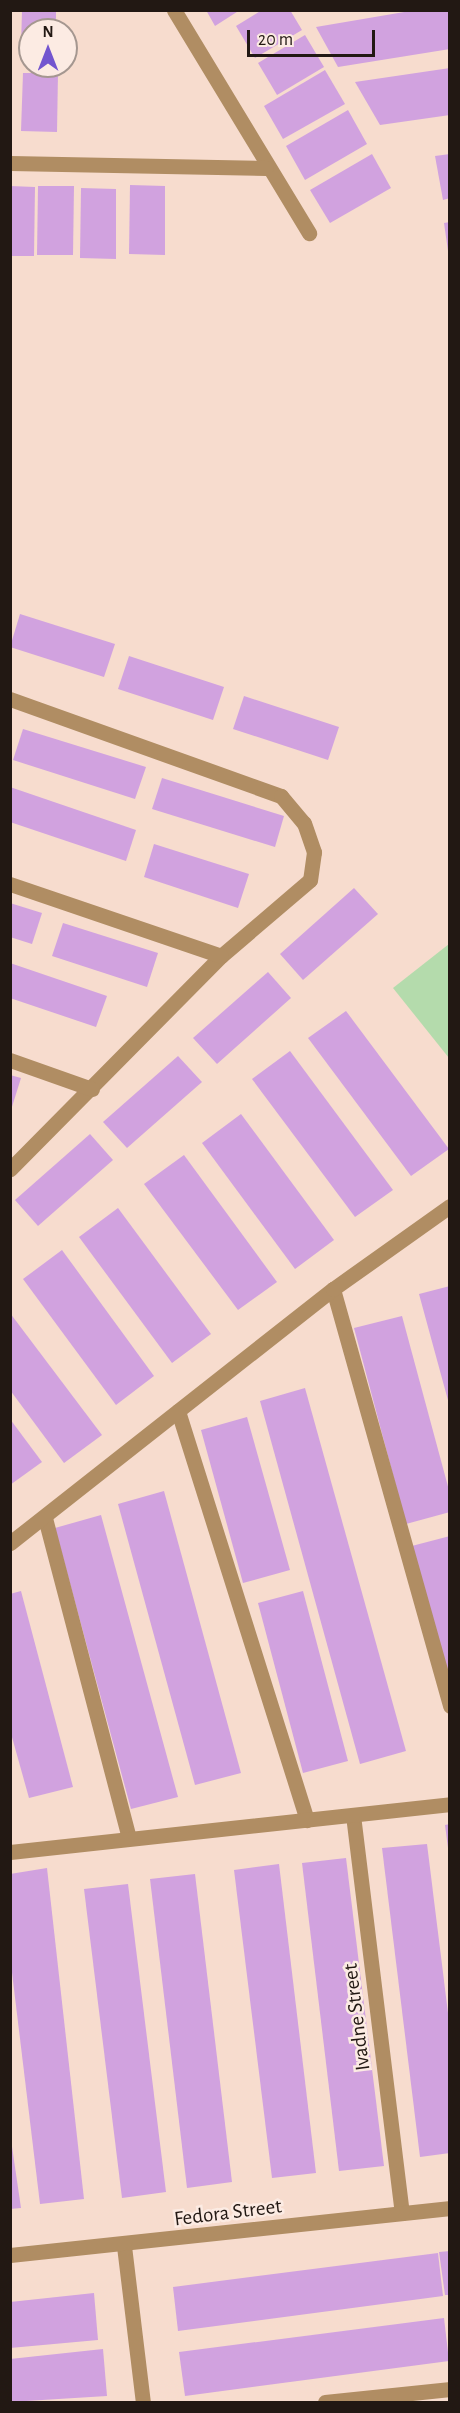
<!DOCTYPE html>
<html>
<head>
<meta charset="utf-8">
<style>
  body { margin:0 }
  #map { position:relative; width:460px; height:2413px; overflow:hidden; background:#f7dcce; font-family:"Alegreya Sans",sans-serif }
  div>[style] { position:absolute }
  .green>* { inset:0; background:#b4dbac }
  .building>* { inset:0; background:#d1a2df }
  .minor>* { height:15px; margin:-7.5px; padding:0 7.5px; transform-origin:7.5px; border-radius:7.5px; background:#b08d63 }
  span { translate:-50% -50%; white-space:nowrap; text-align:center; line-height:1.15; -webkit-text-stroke:5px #fcebe3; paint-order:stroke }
  .street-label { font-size:21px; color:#221813 }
  .frame { position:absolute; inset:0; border:12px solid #221813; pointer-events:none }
  .north { position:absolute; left:18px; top:18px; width:60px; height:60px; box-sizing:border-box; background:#fcebe3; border:2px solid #a59790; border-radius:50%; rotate:0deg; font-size:16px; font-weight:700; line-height:24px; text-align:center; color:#221813 }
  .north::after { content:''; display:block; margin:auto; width:21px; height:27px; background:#7355cf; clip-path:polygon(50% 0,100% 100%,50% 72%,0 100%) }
  .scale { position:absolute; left:247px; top:30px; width:128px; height:27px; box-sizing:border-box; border:3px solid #221813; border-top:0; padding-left:8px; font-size:18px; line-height:21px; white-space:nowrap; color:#221813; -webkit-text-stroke:4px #fcebe3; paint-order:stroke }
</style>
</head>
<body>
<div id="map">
  <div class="green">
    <div style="clip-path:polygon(449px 944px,449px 1058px,393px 988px)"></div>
  </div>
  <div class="building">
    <div style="clip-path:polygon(22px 10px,56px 10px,56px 30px,30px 30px,30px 47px,21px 47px)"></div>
    <div style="clip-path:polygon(206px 10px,240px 10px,215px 26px)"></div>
    <div style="clip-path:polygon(262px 10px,290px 10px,302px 30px,255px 58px,236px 26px)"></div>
    <div style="clip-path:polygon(416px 10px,450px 10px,450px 49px,338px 67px,316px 27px)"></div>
    <div style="clip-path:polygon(305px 35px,324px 67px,277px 95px,258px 63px)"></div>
    <div style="clip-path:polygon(450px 68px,450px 115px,380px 125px,355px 82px)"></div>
    <div style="clip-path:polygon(325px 70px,345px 104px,283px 139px,264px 106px)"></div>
    <div style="clip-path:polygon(23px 73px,58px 73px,57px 132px,21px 131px)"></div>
    <div style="clip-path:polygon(348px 110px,367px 144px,305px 180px,286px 146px)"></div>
    <div style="clip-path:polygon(372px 154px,391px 188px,330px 223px,310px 190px)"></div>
    <div style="clip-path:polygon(450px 154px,450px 198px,443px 200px,435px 156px)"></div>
    <div style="clip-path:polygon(130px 185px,165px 186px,165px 255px,129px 254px)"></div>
    <div style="clip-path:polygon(10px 186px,35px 187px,34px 256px,10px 256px)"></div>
    <div style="clip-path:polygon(38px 186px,74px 186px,73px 255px,37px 255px)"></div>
    <div style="clip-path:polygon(81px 188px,116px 189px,116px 259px,80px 258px)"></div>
    <div style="clip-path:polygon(450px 222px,450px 250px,448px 251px,444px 223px)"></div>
    <div style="clip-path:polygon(20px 614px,115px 644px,104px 677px,10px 647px)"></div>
    <div style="clip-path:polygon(129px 656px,224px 687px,213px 720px,118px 689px)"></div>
    <div style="clip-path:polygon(244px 696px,339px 727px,328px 760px,233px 729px)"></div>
    <div style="clip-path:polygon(23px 729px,146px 767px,135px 799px,13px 760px)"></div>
    <div style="clip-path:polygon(162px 778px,284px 816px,275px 847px,152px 809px)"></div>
    <div style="clip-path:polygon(10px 787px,136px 830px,126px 861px,10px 822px)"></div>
    <div style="clip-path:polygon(154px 844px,249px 874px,238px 908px,144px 877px)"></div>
    <div style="clip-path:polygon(354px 888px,378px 914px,303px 980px,280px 954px)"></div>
    <div style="clip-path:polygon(10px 903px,42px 913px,32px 944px,10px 937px)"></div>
    <div style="clip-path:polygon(63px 923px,158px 953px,147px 987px,52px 956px)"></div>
    <div style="clip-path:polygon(10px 963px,107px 996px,96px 1027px,10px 998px)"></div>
    <div style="clip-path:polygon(268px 972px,291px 998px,217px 1064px,193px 1038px)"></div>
    <div style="clip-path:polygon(346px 1011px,449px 1149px,411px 1176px,308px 1038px)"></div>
    <div style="clip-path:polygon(290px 1051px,393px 1190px,355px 1217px,252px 1079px)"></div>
    <div style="clip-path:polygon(178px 1056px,202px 1082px,127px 1148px,103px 1122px)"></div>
    <div style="clip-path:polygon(10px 1075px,21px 1078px,11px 1110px,10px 1110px)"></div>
    <div style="clip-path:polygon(241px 1114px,334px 1240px,295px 1269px,202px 1143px)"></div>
    <div style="clip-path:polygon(90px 1134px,113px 1160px,38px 1226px,15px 1200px)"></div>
    <div style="clip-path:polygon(184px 1155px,277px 1282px,238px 1310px,144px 1184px)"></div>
    <div style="clip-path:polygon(118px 1208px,211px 1334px,172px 1363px,79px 1237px)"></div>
    <div style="clip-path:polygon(62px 1250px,154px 1376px,116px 1405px,23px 1279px)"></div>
    <div style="clip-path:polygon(450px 1286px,450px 1404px,449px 1404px,419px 1294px)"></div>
    <div style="clip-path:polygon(10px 1313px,102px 1435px,64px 1463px,10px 1390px)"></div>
    <div style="clip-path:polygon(402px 1316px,450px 1494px,450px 1512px,406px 1524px,354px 1328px)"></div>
    <div style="clip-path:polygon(305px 1388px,406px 1751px,360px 1764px,260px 1401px)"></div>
    <div style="clip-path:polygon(247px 1417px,290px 1570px,243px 1583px,201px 1430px)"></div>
    <div style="clip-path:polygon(10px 1419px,42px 1462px,10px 1485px)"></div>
    <div style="clip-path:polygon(164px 1491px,241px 1773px,195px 1785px,118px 1504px)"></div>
    <div style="clip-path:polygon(101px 1515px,178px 1797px,131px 1809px,55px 1528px)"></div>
    <div style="clip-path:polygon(450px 1536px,450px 1697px,408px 1547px)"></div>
    <div style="clip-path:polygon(21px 1591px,73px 1787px,29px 1798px,10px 1730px,10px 1594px)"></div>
    <div style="clip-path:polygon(303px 1591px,348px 1761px,303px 1773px,258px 1603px)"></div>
    <div style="clip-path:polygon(450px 1824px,450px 1848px,448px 1848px,445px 1825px)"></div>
    <div style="clip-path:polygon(427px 1844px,450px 2029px,450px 2153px,420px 2157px,382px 1848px)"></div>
    <div style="clip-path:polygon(346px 1858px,384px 2166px,339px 2171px,302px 1863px)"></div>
    <div style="clip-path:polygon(279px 1864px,316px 2173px,272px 2178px,234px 1870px)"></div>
    <div style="clip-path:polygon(47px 1868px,84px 2199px,40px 2204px,10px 1956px,10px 1874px)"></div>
    <div style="clip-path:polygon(195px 1874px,232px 2182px,187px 2188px,150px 1879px)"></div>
    <div style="clip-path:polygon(128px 1884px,166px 2192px,122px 2198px,84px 1889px)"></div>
    <div style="clip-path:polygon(10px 2133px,21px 2208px,10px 2209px)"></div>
    <div style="clip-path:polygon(450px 2251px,450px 2295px,445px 2295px,439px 2252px)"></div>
    <div style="clip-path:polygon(438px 2253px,443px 2296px,178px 2331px,173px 2287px)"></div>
    <div style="clip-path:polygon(94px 2293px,98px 2340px,10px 2348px,10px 2302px)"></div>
    <div style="clip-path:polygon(444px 2318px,449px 2361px,185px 2396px,179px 2352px)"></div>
    <div style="clip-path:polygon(103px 2349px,107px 2396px,10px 2402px,10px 2359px)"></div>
  </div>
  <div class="minor">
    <div style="left:174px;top:10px;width:261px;rotate:58.8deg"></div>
    <div style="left:10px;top:163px;width:256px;rotate:1.1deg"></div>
    <div style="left:10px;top:699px;width:288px;rotate:19.7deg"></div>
    <div style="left:281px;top:796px;width:35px;rotate:50deg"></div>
    <div style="left:304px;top:823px;width:31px;rotate:71deg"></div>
    <div style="left:314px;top:852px;width:28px;rotate:98deg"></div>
    <div style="left:310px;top:880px;width:117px;rotate:139.5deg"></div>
    <div style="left:221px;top:956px;width:300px;rotate:134.7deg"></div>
    <div style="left:10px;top:884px;width:223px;rotate:18.8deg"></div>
    <div style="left:10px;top:1060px;width:87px;rotate:19.5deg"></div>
    <div style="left:333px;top:1289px;width:433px;rotate:74.3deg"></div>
    <div style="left:178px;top:1411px;width:429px;rotate:72.5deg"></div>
    <div style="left:45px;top:1518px;width:331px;rotate:75.3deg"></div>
    <div style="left:10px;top:1543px;width:411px;rotate:-38.2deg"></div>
    <div style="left:333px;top:1289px;width:143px;rotate:-35.4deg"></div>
    <div style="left:353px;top:1815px;width:401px;rotate:83deg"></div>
    <div style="left:10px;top:1852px;width:443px;rotate:-6.2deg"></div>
    <div style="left:124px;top:2246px;width:157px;rotate:83.1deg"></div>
    <div style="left:10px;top:2255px;width:443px;rotate:-6.1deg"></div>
    <div style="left:325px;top:2402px;width:126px;rotate:-5.9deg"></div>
  </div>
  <div class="street-label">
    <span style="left:357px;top:2017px;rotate:-97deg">Ivadne Street</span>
    <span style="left:228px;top:2213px;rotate:-7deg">Fedora Street</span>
  </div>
  <div class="frame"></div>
  <div class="north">N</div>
  <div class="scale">20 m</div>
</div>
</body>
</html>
